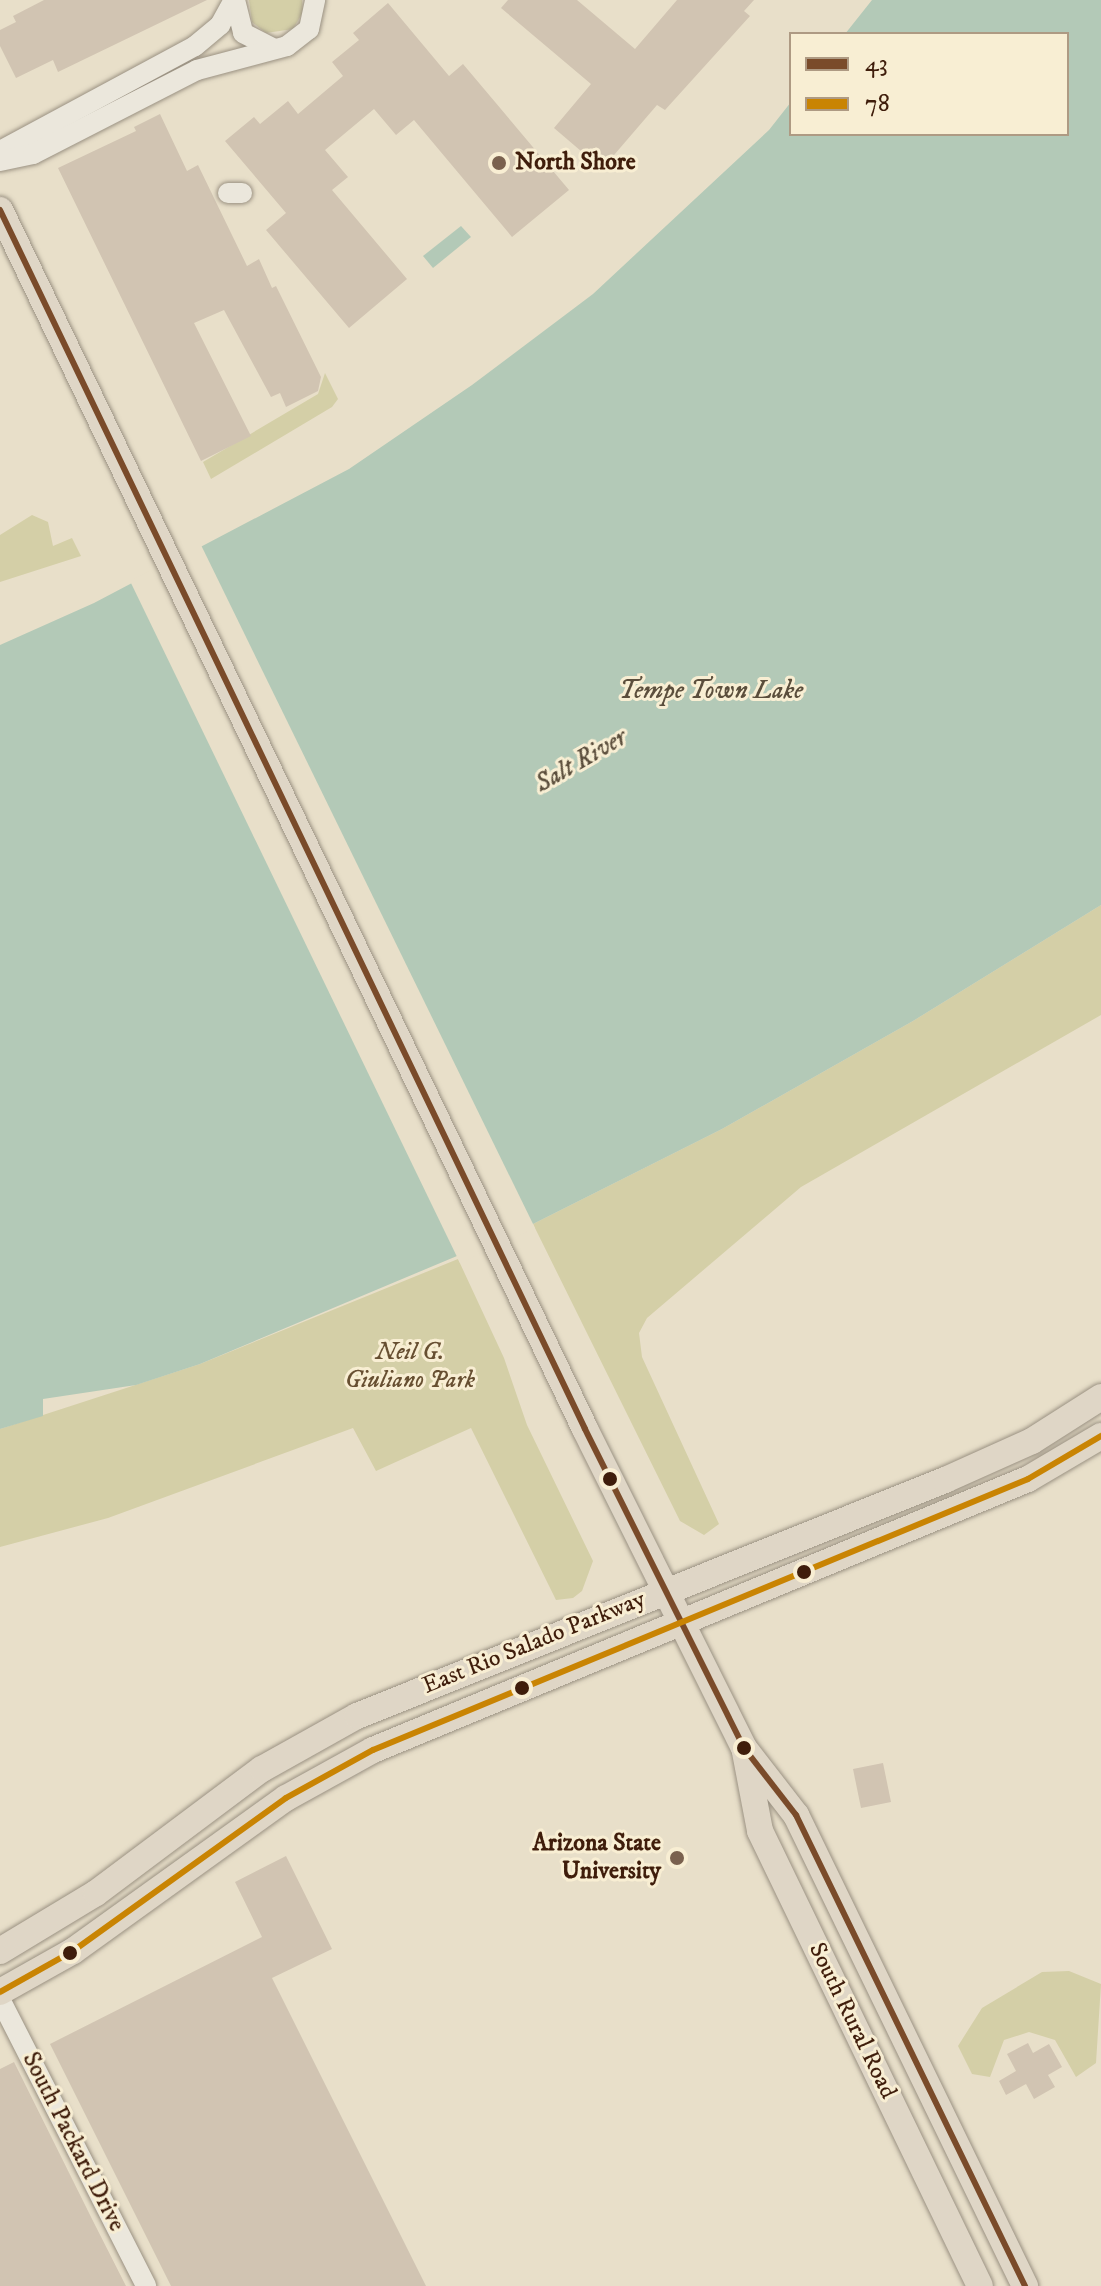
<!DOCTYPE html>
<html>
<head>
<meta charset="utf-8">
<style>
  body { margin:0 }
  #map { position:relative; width:1101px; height:2286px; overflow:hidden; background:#e8dfc9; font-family:"IM FELL DW Pica",serif }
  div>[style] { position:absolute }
  .green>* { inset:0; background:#d4cfa7 }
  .water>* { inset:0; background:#b3c9b7 }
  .pier>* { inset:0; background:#e8dfc9 }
  .building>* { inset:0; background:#d1c4b2 }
  .roads { filter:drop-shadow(0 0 2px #9a9182) drop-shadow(0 0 2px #9a9182) }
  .minor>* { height:20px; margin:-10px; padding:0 10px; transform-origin:10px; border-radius:10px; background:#ebe7dc }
  .major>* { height:26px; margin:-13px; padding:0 13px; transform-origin:13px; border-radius:13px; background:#dfd6c6 }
  .bus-1>* { height:6px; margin:-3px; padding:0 3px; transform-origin:3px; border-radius:3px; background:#7a4b2a }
  .bus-2>* { height:6px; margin:-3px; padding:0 3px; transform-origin:3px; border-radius:3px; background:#c98403 }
  .dots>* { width:22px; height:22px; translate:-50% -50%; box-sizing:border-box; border:4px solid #f8eed3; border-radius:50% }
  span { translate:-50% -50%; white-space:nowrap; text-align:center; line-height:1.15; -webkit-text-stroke:6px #f8eed3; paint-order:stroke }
  .poi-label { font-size:24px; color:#3f1d0b; font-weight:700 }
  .left { translate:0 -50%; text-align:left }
  .right { translate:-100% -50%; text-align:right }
  .park-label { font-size:24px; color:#674f31; font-style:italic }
  .street-label { font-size:24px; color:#3f1d0b }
  .water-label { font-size:26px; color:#5b4e3c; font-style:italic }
  .legend { position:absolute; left:789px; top:32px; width:280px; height:104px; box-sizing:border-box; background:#f8eed3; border:2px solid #ae9a83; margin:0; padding:10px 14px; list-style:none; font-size:24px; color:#3f1d0b }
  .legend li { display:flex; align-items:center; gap:16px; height:40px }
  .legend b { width:40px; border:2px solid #ae9a83 }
</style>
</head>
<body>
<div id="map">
  <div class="green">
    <div style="clip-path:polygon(249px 0,302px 0,303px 12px,293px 29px,266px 33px,252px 22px)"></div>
    <div style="clip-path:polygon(325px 373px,338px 399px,332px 407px,211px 479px,203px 462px,318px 394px)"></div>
    <div style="clip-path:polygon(32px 515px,48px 522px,53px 546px,72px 538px,81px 556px,0 582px,0 535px)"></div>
    <div style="clip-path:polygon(1101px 905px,1101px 1015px,801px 1187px,647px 1318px,639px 1333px,642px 1357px,719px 1524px,704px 1535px,680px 1521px,533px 1224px,722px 1129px,913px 1021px)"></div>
    <div style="clip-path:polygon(458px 1259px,504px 1358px,527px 1425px,593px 1561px,582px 1591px,573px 1598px,556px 1600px,471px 1428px,376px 1471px,353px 1428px,108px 1518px,0 1547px,0 1429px,200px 1364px)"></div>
    <div style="clip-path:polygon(1069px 1971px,1101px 1984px,1096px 2063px,1076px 2077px,1055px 2040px,1029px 2032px,1004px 2040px,990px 2077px,972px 2074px,958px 2046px,982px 2008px,1042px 1972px)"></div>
  </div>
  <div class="water">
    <div style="clip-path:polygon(872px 0,1101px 0,1101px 905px,913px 1021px,722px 1129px,533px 1224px,200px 1364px,136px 1385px,43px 1399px,43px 1416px,0 1429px,0 645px,94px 603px,349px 469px,472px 385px,593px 294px,769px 130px,791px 102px,791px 134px,1067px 134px,1067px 34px,845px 34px)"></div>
    <div style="clip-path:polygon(461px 226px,471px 237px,433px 268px,423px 256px)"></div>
  </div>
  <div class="pier">
    <div style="clip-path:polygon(201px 545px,535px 1228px,460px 1263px,130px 581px)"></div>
  </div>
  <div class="building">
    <div style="clip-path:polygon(44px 0,207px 0,58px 72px,53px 60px,16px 78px,0 46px,0 30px,16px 22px,13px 16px)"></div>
    <div style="clip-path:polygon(508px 0,577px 0,635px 49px,677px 0,754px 0,744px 11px,750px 16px,665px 110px,657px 105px,602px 169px,554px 128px,591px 84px,501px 8px)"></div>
    <div style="clip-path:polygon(388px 3px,449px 76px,463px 64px,569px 190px,512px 237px,414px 120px,396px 135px,374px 109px,325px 150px,348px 177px,332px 190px,407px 279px,349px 328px,266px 230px,286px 213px,225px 141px,254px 117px,260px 124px,288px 101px,298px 114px,343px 76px,332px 62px,359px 40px,353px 33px)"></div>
    <div style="clip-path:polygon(160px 114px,187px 171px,198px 165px,247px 266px,259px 259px,272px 288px,276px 286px,321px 377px,318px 391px,286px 407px,280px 393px,271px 397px,224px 310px,194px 323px,251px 436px,201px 461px,58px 168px,136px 131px,134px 127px)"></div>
    <div style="clip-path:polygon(883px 1763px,891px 1802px,861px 1808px,853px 1769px)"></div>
    <div style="clip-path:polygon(286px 1856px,332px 1949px,272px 1978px,426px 2286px,171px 2286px,50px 2044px,262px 1937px,235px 1882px)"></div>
    <div style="clip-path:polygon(1028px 2043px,1033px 2053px,1049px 2044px,1062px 2067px,1048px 2075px,1055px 2087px,1034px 2099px,1026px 2084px,1006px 2095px,999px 2081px,1016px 2071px,1007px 2054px)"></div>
    <div style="clip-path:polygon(14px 2062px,92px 2219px,126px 2286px,0 2286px,0 2069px)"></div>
  </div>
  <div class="roads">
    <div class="minor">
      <div style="left:235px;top:0;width:34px;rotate:76deg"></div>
      <div style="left:243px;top:33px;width:34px;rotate:27deg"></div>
      <div style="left:0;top:151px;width:221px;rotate:-28.3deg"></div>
      <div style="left:195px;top:46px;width:33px;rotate:-40deg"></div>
      <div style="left:220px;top:25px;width:29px;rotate:-61deg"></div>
      <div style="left:0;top:161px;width:34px;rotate:-12deg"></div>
      <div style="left:33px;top:154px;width:184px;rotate:-27.1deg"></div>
      <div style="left:197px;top:70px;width:93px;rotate:-14.9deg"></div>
      <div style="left:287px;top:46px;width:28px;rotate:-38deg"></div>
      <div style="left:309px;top:29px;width:30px;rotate:-78deg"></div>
      <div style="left:228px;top:193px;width:14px"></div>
      <div style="left:0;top:1999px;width:322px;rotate:63deg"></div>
    </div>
    <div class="major">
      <div style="left:0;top:210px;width:1352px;rotate:64.36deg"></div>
      <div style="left:585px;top:1429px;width:356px;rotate:63.5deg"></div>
      <div style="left:744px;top:1748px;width:85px;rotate:52.2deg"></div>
      <div style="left:796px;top:1815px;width:524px;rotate:64.07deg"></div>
      <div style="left:745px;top:1752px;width:80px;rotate:79.2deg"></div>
      <div style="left:760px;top:1831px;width:505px;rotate:64.2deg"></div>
      <div style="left:0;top:1951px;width:112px;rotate:-31.1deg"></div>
      <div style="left:96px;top:1893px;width:207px;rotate:-36.8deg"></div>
      <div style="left:262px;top:1769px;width:109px;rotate:-29.2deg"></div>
      <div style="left:357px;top:1716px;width:634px;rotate:-21.87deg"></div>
      <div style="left:945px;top:1480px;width:95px;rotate:-24.1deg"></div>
      <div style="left:1032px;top:1441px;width:82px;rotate:-32.5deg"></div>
      <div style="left:0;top:1992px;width:84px;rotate:-29.3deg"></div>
      <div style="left:73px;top:1951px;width:262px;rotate:-35.7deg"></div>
      <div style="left:286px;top:1798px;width:99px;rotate:-28.9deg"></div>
      <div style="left:373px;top:1750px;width:709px;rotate:-22.48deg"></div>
      <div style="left:1028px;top:1479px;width:85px;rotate:-30.5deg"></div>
    </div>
  </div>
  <div class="bus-1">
    <div style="left:0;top:210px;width:1352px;rotate:64.36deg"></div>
    <div style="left:585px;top:1429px;width:356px;rotate:63.5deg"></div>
    <div style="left:744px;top:1748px;width:85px;rotate:52.2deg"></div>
    <div style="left:796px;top:1815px;width:524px;rotate:64.07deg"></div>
  </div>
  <div class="bus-2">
    <div style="left:0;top:1992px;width:84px;rotate:-29.3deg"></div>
    <div style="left:73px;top:1951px;width:262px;rotate:-35.7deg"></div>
    <div style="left:286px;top:1798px;width:99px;rotate:-28.9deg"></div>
    <div style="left:373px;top:1750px;width:709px;rotate:-22.48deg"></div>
    <div style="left:1028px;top:1479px;width:85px;rotate:-30.5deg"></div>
  </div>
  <div class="dots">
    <div style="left:499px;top:163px;background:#7a614e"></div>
    <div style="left:610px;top:1479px;background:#3f1d0b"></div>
    <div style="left:804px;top:1572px;background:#3f1d0b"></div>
    <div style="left:522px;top:1688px;background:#3f1d0b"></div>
    <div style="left:744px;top:1748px;background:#3f1d0b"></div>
    <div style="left:677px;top:1858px;background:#7a614e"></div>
    <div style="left:70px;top:1953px;background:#3f1d0b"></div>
  </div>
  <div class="poi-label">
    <span class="left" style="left:515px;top:163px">North Shore</span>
    <span class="right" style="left:661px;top:1858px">Arizona State<br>University</span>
  </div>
  <div class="park-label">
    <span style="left:410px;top:1367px">Neil G.<br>Giuliano Park</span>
  </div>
  <div class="street-label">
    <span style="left:534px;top:1643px;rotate:-22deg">East Rio Salado Parkway</span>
    <span style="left:852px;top:2021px;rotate:64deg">South Rural Road</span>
    <span style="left:73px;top:2142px;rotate:63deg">South Packard Drive</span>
  </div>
  <div class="water-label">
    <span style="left:711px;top:691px">Tempe Town Lake</span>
    <span style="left:581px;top:761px;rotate:-30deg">Salt River</span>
  </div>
  <ul class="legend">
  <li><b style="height:10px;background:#7a4b2a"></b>43</li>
  <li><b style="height:10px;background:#c98403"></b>78</li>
  </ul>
</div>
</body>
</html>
